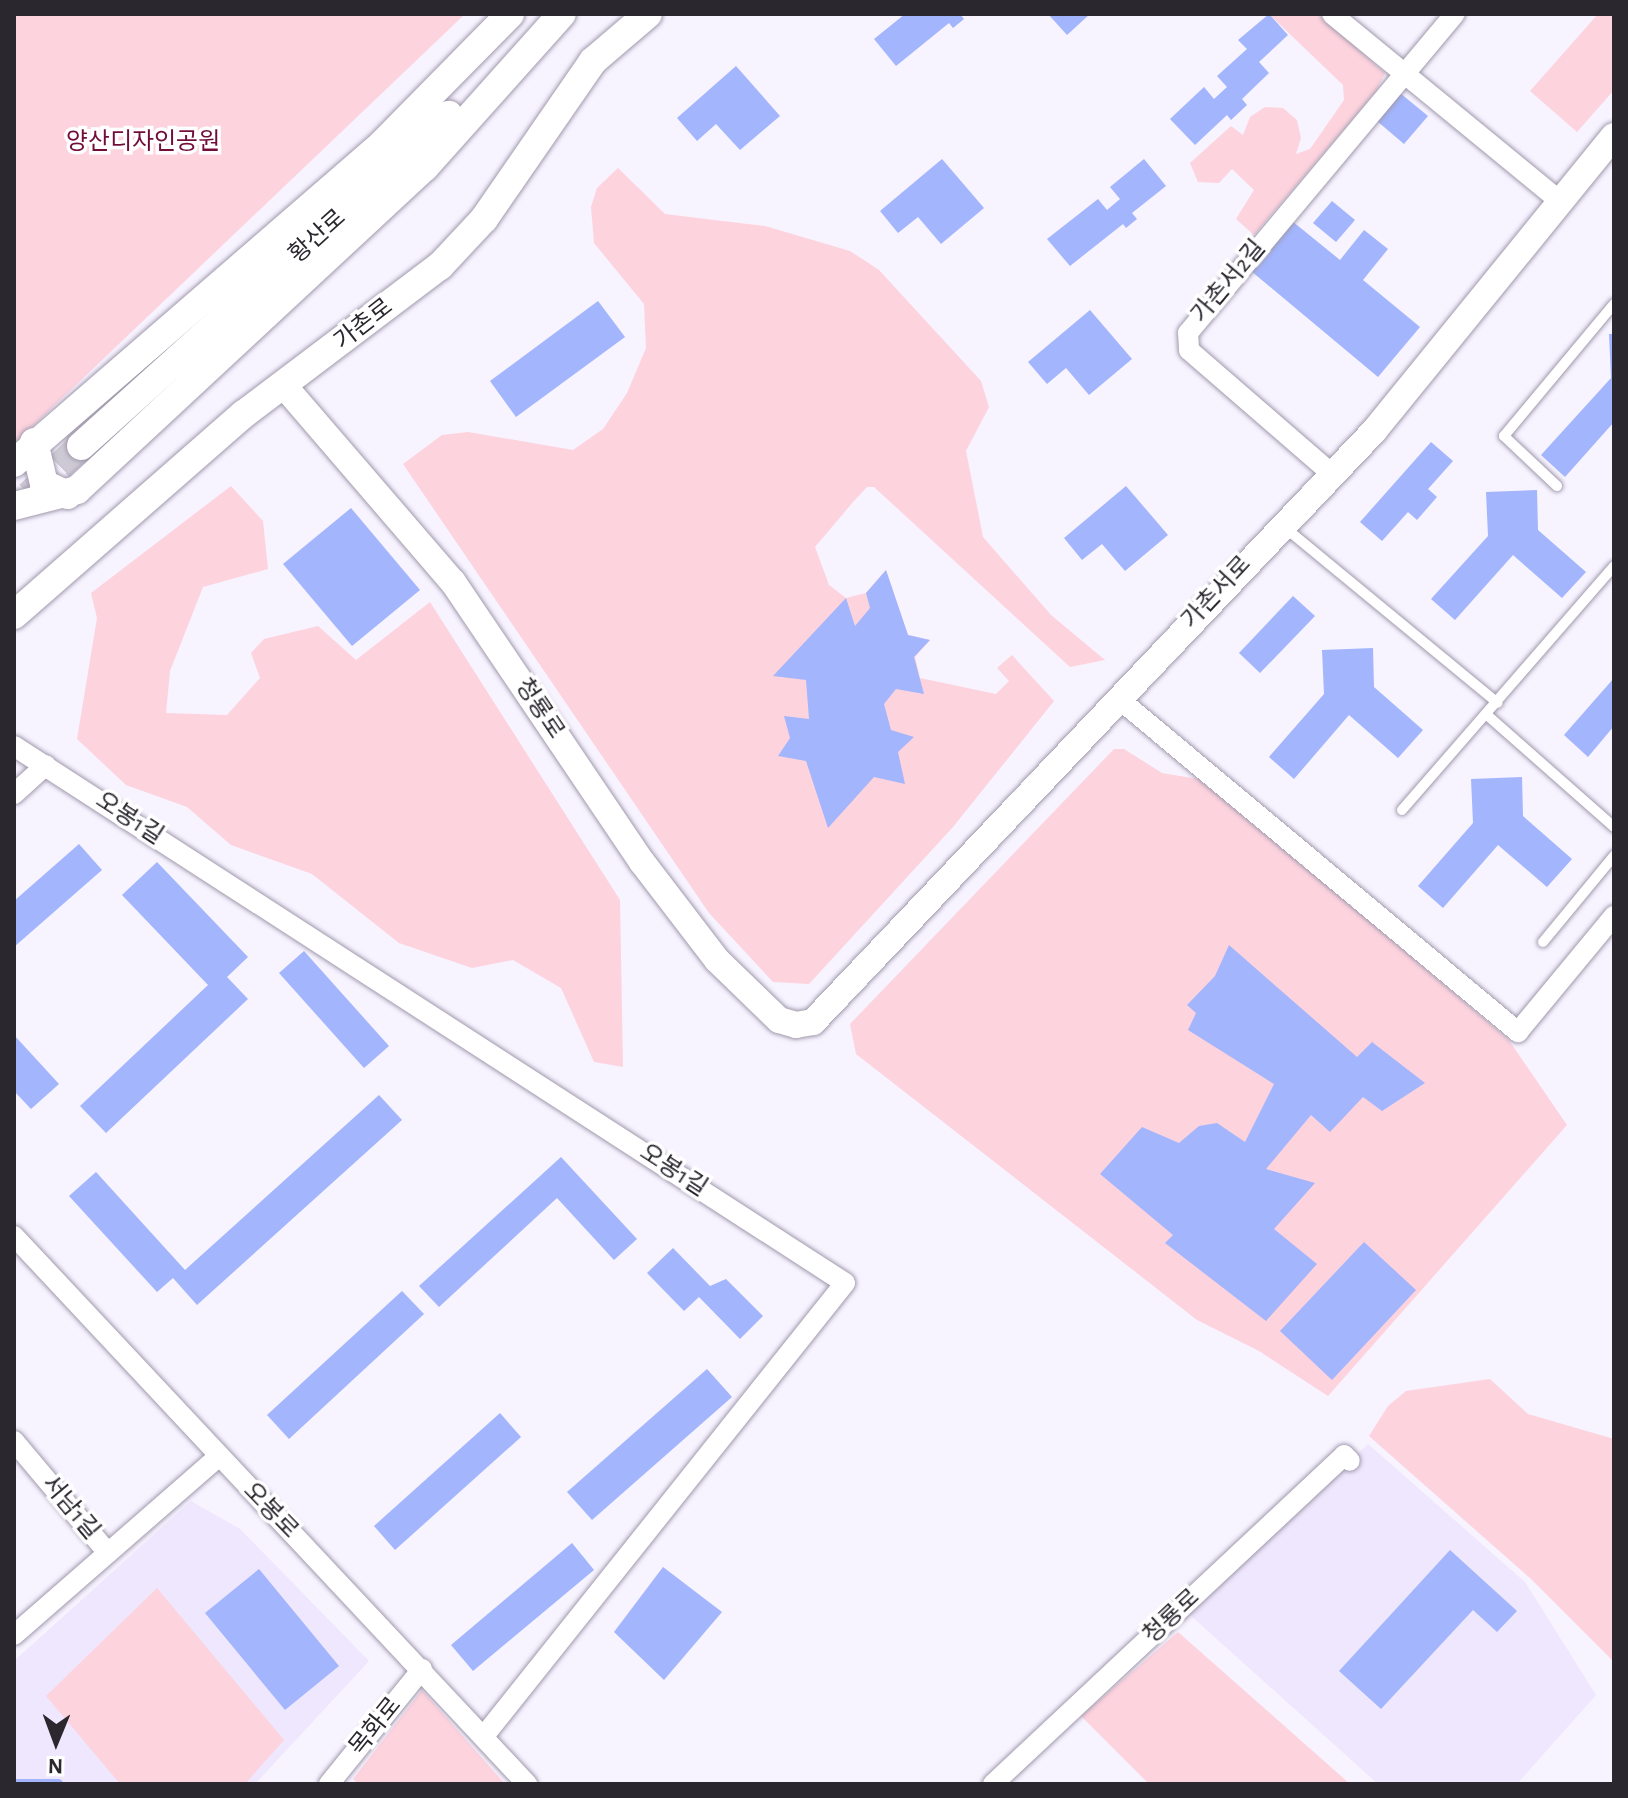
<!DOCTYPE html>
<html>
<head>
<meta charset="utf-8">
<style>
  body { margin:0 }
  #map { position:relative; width:1628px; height:1798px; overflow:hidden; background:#f7f3ff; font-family:"Alegreya Sans","Noto Sans KR",sans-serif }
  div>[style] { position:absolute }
  .built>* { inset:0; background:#efe7fd }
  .green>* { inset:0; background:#fdd3de }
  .building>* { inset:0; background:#a2b5fd }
  .secondary-tunnel>* { height:28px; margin-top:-14px; transform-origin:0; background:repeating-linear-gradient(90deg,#cecad5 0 28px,transparent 0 42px) }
  .roads { filter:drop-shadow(0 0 2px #a099ac) drop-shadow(0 0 2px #a099ac) }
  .service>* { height:10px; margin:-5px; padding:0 5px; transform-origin:5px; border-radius:5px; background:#fff }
  .minor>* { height:20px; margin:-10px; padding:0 10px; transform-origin:10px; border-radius:10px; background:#fff }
  .tertiary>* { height:26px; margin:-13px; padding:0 13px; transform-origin:13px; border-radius:13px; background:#fff }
  .secondary>* { height:28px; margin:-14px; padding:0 14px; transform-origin:14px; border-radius:14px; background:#fff }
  span { translate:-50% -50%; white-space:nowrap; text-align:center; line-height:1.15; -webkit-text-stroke:7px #fff; paint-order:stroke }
  .park-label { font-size:24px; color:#700d39 }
  .street-label { font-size:24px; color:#2a272f }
  .frame { position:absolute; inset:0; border:16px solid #2a272f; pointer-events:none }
  .north { position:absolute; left:16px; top:1702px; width:80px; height:80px; -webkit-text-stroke:6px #fff; paint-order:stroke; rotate:181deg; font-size:22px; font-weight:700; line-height:32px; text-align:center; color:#2a272f }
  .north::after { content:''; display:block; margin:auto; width:28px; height:36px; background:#2a272f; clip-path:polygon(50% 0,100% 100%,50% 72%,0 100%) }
</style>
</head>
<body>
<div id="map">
  <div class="built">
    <div style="clip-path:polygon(1368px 1444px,1525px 1582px,1596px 1695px,1517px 1784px,1378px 1784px,1189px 1614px)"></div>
    <div style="clip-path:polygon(191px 1501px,240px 1529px,369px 1661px,255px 1784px,14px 1784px,14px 1661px)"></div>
  </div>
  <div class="green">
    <div style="clip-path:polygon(14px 14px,465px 14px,14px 444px)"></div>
    <div style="clip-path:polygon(1269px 14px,1318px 14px,1385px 73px,1377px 90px,1254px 235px,1236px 219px,1254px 190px,1232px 169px,1219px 183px,1198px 182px,1190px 163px,1231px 126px,1243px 135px,1250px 117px,1265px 107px,1283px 108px,1297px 120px,1301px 138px,1296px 154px,1310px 149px,1344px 100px,1343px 85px)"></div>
    <div style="clip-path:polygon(1598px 14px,1614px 14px,1614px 90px,1577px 132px,1530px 91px)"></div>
    <div style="clip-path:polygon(618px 168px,665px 214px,765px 226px,850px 251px,879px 270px,981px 381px,989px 407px,966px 451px,983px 537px,1051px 615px,1105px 660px,1070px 667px,874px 487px,867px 487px,853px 502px,815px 547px,829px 585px,846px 598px,866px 593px,886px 570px,908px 635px,930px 640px,915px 657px,920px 678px,996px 694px,1009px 681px,997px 668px,1012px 655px,1054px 701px,953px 827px,809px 984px,773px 982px,709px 913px,403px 464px,442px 435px,468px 432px,573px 450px,603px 429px,627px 393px,646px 348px,644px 304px,594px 243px,591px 207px,597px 188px)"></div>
    <div style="clip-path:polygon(231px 486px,263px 521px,268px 569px,203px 587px,170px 671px,166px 713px,227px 715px,260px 678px,251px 653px,264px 639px,318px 626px,356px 660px,430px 602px,620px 900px,623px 1067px,594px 1062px,561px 988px,513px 960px,472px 968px,399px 943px,312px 874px,231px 845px,187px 807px,126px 785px,77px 739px,97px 618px,91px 593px)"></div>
    <div style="clip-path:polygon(1114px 749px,1124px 749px,1162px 773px,1204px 780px,1508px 1039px,1567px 1125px,1328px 1396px,1259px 1351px,1197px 1320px,856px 1054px,850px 1024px)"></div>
    <div style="clip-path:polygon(1490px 1379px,1528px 1414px,1614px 1439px,1614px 1662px,1531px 1579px,1369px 1436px,1388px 1406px,1406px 1391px)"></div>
    <div style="clip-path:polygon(157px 1588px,284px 1740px,245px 1784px,120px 1784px,46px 1696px)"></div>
    <div style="clip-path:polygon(1178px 1632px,1350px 1784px,1149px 1784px,1081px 1716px)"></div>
    <div style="clip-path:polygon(422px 1690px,505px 1784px,358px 1784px,353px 1779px)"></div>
  </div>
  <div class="building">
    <div style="clip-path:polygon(905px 14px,960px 14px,964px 19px,953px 28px,949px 23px,896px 66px,874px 39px)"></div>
    <div style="clip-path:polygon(1048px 14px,1090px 14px,1067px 35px)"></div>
    <div style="clip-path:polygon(1269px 14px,1288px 35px,1259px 62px,1269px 73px,1242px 99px,1247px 105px,1231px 120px,1227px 115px,1195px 145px,1170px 119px,1204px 87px,1214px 99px,1227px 87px,1217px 76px,1247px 49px,1238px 40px)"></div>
    <div style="clip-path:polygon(736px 66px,780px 116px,740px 150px,716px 124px,697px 141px,677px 118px)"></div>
    <div style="clip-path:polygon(1400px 93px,1428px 116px,1404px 144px,1377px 121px)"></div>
    <div style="clip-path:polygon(942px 159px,984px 208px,941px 244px,918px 217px,898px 233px,880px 211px)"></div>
    <div style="clip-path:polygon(1144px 159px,1166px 186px,1132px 213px,1137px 219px,1126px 228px,1123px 224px,1070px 266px,1047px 239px,1098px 199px,1107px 210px,1120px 199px,1110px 187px)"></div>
    <div style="clip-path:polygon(1332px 201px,1355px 220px,1336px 242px,1313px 223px)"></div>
    <div style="clip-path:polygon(1292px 221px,1340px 260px,1364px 230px,1388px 249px,1363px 280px,1420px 327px,1378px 377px,1251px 271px)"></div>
    <div style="clip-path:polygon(598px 301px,625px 337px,516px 417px,490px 381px)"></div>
    <div style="clip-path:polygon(1090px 310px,1132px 359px,1089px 395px,1066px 368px,1047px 384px,1028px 362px)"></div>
    <div style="clip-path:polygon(1609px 334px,1614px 334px,1614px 422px,1565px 477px,1541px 455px,1611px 378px)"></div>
    <div style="clip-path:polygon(1431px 442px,1453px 461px,1428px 489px,1437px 497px,1417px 520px,1408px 512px,1382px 541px,1360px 522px)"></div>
    <div style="clip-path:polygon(1126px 486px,1168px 535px,1125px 571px,1102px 544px,1082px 560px,1064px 538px)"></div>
    <div style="clip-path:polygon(1537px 490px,1538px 530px,1586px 572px,1562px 598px,1513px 555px,1455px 620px,1431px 599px,1488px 536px,1486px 492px)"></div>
    <div style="clip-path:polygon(351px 508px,420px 590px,352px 646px,283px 564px)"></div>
    <div style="clip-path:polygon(886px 570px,908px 635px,930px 640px,914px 657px,924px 694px,896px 689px,884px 704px,891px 730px,914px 737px,898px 752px,905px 784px,874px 777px,828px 828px,806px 761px,778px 756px,790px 738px,784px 716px,809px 719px,806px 680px,773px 676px,846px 598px,855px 626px,870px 608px,866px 593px)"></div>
    <div style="clip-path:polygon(1293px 596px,1315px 616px,1260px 673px,1239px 653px)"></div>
    <div style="clip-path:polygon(1373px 648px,1374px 687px,1423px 730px,1398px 758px,1349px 715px,1294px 779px,1269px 757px,1324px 694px,1322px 650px)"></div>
    <div style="clip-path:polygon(1614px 678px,1614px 726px,1588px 757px,1564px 735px)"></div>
    <div style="clip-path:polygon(1522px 777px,1523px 816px,1572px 859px,1547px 887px,1498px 845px,1443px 908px,1418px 886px,1473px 823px,1471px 779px)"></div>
    <div style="clip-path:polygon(79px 844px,102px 870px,14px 947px,14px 901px)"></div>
    <div style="clip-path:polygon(157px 862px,248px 957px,227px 977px,248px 999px,106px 1133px,80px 1106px,208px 985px,122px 895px)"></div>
    <div style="clip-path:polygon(1229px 945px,1357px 1057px,1372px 1042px,1425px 1083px,1382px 1111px,1363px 1097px,1330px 1132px,1311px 1115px,1266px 1169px,1315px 1183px,1274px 1229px,1317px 1264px,1266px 1321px,1165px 1243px,1173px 1235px,1100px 1174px,1142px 1127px,1179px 1143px,1199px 1126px,1217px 1123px,1245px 1142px,1274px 1084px,1188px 1030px,1196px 1013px,1187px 1005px,1215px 976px)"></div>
    <div style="clip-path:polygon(304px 951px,389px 1046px,364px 1068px,279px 973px)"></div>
    <div style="clip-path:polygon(14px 1035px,59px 1084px,31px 1109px,14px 1091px)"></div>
    <div style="clip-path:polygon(379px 1095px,402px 1120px,197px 1305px,173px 1278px,157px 1292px,69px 1196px,96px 1172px,185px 1270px)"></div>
    <div style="clip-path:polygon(561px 1157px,637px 1239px,614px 1260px,557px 1198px,439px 1307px,419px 1286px)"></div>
    <div style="clip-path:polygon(1364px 1242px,1416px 1290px,1332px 1380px,1280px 1331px)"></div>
    <div style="clip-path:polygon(673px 1248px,710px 1286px,726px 1279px,763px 1316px,740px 1339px,699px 1297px,684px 1311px,647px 1273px)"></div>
    <div style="clip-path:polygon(402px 1291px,424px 1314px,289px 1439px,267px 1415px)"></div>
    <div style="clip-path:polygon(707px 1369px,732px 1397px,592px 1520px,567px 1492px)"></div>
    <div style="clip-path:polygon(500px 1413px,521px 1437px,395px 1550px,374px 1526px)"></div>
    <div style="clip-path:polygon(572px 1543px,594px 1570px,473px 1671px,451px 1645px)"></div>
    <div style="clip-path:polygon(1450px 1550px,1517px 1611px,1497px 1632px,1473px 1610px,1381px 1709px,1339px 1671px)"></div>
    <div style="clip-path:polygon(663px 1567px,722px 1612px,664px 1680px,614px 1632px)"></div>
    <div style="clip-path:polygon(259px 1569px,339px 1666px,285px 1710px,205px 1613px)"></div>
    <div style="clip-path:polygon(14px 1779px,60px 1779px,65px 1784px,14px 1784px)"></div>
  </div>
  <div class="secondary-tunnel">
    <div style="left:29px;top:495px;width:71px;rotate:-43.3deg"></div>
  </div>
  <div class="roads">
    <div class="service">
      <div style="left:1557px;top:486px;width:73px;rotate:-136.7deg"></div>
      <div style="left:1504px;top:436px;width:172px;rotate:-50.2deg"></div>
      <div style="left:1283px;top:526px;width:278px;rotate:39.5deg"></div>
      <div style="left:1487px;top:715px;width:169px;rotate:41.4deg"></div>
      <div style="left:1402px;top:810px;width:323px;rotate:-49deg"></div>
      <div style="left:1543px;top:942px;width:112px;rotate:-50.5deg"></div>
    </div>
    <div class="minor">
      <div style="left:1332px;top:14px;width:295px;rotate:39.4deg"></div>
      <div style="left:1332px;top:474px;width:189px;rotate:-139.1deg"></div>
      <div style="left:1189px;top:350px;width:17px;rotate:-93deg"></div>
      <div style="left:1188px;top:333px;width:416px;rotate:-50.1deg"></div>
      <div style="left:1119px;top:699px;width:520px;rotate:39.85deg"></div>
      <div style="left:1518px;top:1032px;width:151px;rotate:-50.4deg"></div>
      <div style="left:14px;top:746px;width:989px;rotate:32.87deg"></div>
      <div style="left:845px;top:1283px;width:579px;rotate:128.55deg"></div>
      <div style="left:14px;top:794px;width:43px;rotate:-42.2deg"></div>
      <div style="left:14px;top:1236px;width:751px;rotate:46.89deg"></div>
      <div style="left:14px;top:1441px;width:145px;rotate:50deg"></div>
      <div style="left:14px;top:1635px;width:271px;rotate:-41.1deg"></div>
      <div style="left:329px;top:1784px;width:148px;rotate:-51deg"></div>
      <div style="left:993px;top:1784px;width:481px;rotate:-43.1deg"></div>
      <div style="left:1344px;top:1455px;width:8px;rotate:45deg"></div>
    </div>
    <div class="tertiary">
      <div style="left:285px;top:387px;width:257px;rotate:49.3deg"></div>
      <div style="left:453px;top:582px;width:338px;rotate:56deg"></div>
      <div style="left:642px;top:862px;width:123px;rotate:52.6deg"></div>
      <div style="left:717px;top:960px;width:86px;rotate:44.1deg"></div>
      <div style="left:779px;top:1020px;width:18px;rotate:16deg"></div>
      <div style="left:796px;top:1025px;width:17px;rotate:-10deg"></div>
      <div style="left:813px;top:1022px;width:815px;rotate:-46.49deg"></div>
      <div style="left:1374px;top:431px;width:380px;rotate:-50.9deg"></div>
    </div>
    <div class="secondary">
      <div style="left:34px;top:442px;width:43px;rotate:76.6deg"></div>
      <div style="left:44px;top:484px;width:26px;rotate:25deg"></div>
      <div style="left:81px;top:446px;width:495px;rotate:-42deg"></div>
      <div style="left:14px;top:463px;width:488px;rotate:-40.9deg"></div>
      <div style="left:383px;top:143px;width:181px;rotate:-45.4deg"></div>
      <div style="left:14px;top:506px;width:65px;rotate:-14.3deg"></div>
      <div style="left:77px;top:490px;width:475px;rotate:-42.9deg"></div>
      <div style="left:425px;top:167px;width:205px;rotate:-48.2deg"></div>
      <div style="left:14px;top:615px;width:305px;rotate:-41.2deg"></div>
      <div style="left:244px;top:414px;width:246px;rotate:-37.1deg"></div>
      <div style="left:440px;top:266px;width:64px;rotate:-46.9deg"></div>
      <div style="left:484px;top:219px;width:192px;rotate:-55.4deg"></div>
      <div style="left:593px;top:61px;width:72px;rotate:-40.5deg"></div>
    </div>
  </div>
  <div class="park-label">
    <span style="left:143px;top:143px">양산디자인공원</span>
  </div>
  <div class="street-label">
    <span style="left:318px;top:237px;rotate:-42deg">황산로</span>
    <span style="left:1229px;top:282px;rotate:-50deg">가촌서2길</span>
    <span style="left:364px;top:325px;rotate:-38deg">가촌로</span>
    <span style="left:1217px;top:593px;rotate:-47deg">가촌서로</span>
    <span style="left:539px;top:709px;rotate:56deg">청룡로</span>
    <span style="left:129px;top:819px;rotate:33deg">오봉1길</span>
    <span style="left:673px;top:1171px;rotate:33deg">오봉1길</span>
    <span style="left:70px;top:1508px;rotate:50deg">서남1길</span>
    <span style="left:270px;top:1511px;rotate:46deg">오봉로</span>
    <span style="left:1172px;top:1617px;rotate:-43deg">청룡로</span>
    <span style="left:376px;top:1727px;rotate:-51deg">목화로</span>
  </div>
  <div class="frame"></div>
  <div class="north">N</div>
</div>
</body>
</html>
